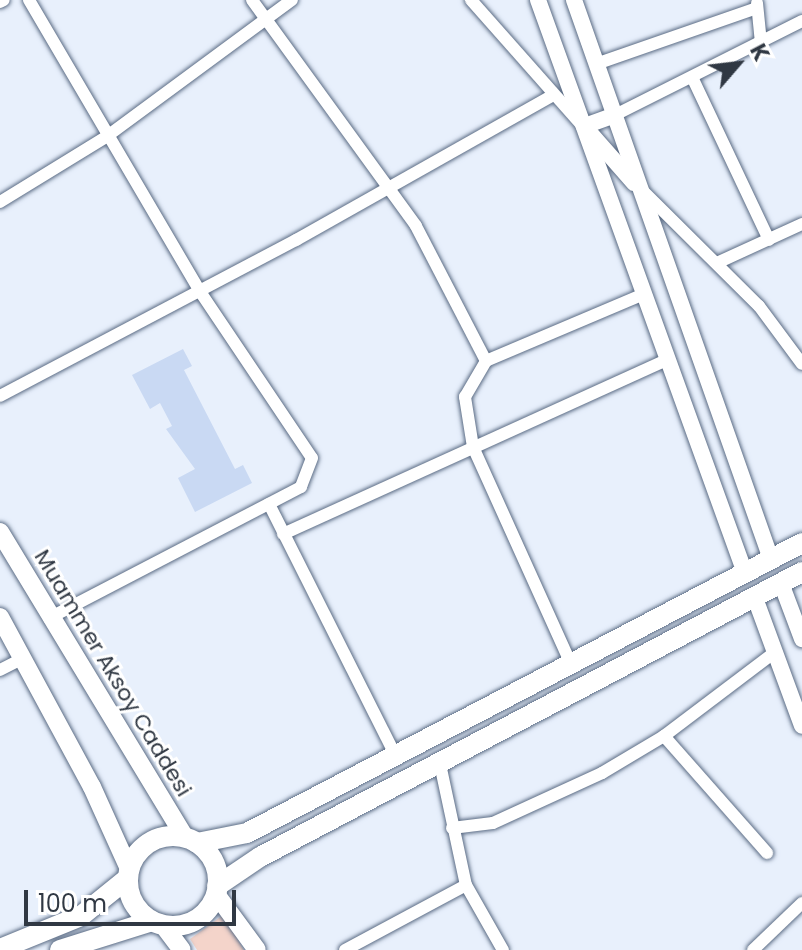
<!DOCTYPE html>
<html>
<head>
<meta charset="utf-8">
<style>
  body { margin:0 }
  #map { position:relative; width:802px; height:950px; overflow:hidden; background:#e8f0fc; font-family:Poppins,sans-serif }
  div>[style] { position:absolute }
  .green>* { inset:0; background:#f4d4ca }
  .building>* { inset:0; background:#c9d9f3 }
  .roads { filter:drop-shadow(0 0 2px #5a6b84) drop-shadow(0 0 2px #5a6b84) }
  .minor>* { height:12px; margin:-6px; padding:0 6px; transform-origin:6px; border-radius:6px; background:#fff }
  .tertiary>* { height:16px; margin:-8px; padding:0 8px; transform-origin:8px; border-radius:8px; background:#fff }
  .secondary>* { height:18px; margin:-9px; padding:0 9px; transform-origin:9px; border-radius:9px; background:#fff }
  .primary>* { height:20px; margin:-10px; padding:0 10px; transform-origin:10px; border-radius:10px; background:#fff }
  .primary>.ring { margin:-10px; padding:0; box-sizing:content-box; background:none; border:20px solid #fff; border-radius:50% }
  span { translate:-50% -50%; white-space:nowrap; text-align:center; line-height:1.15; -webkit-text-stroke:6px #fff; paint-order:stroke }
  .street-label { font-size:22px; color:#303843 }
  .north { position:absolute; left:698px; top:24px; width:80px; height:80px; -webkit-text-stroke:6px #fff; paint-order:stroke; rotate:62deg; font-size:22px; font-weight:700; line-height:32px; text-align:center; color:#303843 }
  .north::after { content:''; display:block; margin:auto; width:28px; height:36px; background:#303843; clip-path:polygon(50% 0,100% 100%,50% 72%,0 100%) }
  .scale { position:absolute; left:24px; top:890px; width:212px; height:36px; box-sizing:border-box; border:4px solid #303843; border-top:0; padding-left:10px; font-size:24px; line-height:28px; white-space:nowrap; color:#303843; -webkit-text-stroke:6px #fff; paint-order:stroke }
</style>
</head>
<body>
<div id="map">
  <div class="green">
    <div style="clip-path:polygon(223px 915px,244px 950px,197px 950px,190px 939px)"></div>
  </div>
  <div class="building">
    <div style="clip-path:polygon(183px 349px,192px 366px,184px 370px,235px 469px,243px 465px,252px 483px,195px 512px,178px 478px,195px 469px,166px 429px,172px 426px,160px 403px,150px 409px,132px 375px)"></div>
  </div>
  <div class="roads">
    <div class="minor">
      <div style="left:29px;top:0;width:336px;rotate:59.6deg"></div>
      <div style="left:199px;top:290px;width:202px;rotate:56.1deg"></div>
      <div style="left:312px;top:458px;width:31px;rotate:111deg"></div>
      <div style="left:301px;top:487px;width:284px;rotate:152.5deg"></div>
      <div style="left:252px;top:0;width:279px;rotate:54deg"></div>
      <div style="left:416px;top:226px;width:152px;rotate:62.6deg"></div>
      <div style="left:471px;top:0;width:164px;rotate:48.5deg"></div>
      <div style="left:0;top:2px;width:4px;rotate:-27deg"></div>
      <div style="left:757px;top:3px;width:40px;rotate:84.3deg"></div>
      <div style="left:596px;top:64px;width:170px;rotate:-19.2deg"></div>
      <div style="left:692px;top:77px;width:180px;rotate:64.7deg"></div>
      <div style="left:615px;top:115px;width:209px;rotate:-26.7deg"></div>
      <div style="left:642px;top:190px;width:165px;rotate:44.8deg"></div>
      <div style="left:759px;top:306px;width:72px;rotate:53.4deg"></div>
      <div style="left:0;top:202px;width:124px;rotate:-31.5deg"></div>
      <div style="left:106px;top:137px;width:231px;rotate:-36.4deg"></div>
      <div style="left:719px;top:262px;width:91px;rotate:-24.6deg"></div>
      <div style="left:0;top:396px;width:335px;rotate:-27.8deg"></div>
      <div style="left:296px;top:240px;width:295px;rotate:-29.4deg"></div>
      <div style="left:269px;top:504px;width:282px;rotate:63.3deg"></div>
      <div style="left:283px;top:534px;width:423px;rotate:-24.4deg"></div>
      <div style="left:571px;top:664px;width:238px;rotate:-114.3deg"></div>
      <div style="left:473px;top:447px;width:51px;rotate:-99.1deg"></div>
      <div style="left:465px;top:397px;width:42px;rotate:-59.7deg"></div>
      <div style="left:486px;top:361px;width:172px;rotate:-23deg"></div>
      <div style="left:0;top:670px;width:27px;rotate:-27deg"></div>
      <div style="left:664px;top:736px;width:156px;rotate:48.6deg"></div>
      <div style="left:440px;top:764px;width:124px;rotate:77.9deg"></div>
      <div style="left:466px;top:885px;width:75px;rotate:60.4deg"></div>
      <div style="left:452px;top:828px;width:41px;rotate:-7deg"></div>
      <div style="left:493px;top:823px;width:120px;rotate:-24.6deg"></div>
      <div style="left:602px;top:773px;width:72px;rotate:-30.8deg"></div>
      <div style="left:664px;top:736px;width:139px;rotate:-37.1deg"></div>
      <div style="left:345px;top:950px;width:137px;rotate:-28.2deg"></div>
      <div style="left:753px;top:950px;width:68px;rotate:-43.8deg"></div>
    </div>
    <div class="tertiary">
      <div style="left:538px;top:0;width:609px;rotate:70.14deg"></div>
      <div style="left:574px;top:0;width:593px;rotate:70.59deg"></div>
      <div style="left:615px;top:115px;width:33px;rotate:160deg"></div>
      <div style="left:584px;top:126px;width:76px;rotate:48.7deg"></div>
      <div style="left:781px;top:583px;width:60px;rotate:69.4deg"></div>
      <div style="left:755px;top:598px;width:136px;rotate:69.8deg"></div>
    </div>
    <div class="secondary">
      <div style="left:0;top:532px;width:358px;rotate:58.8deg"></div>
      <div style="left:0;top:617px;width:193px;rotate:61.6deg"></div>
      <div style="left:92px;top:787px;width:92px;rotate:65.7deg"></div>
      <div style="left:216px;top:894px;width:69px;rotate:53.8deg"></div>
      <div style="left:163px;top:925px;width:31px;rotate:53deg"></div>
    </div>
    <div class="primary">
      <div class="ring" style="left:128px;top:836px;width:70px;height:70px"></div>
      <div style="left:197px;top:843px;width:51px;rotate:-11.3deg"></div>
      <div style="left:247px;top:833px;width:626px;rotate:-27.59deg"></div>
      <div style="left:217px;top:886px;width:52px;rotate:-34deg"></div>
      <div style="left:260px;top:857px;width:612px;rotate:-27.74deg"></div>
      <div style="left:0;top:949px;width:87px;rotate:-22.2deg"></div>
      <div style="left:81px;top:916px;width:60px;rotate:-39deg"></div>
      <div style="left:60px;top:950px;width:96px;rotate:-17.5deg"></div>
    </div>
  </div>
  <div class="street-label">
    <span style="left:113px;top:673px;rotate:59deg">Muammer Aksoy Caddesi</span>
  </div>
  <div class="north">K</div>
  <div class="scale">100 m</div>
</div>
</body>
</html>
